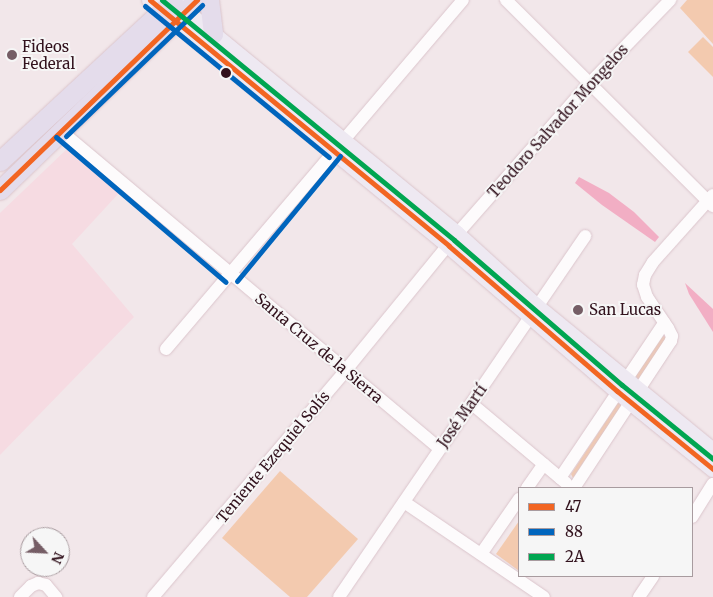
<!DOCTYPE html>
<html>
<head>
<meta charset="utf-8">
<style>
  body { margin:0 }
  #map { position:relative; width:713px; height:597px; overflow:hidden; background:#f2e7ea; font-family:Merriweather,serif }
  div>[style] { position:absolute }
  .built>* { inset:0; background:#f6dbe2 }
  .green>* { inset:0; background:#f3caaf }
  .water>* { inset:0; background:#f2aec4 }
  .roads { filter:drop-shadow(0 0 1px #dbc5cc) drop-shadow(0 0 1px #dbc5cc) }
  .minor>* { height:12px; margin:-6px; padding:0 6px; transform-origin:6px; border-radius:6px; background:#fdfbfc }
  .major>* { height:16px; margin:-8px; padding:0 8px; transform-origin:8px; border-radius:8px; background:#eee9f2 }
  .highway>* { height:19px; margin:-9.5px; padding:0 9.5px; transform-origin:9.5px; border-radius:9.5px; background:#e4dceb }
  .bus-1>* { height:5px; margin:-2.5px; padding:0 2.5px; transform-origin:2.5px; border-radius:2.5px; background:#f26522 }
  .bus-2>* { height:5px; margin:-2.5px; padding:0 2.5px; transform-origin:2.5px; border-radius:2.5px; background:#0065bd }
  .bus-3>* { height:5px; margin:-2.5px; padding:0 2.5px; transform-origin:2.5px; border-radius:2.5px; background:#00a651 }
  .dots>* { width:14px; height:14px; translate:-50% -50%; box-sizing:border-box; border:2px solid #f6f6f6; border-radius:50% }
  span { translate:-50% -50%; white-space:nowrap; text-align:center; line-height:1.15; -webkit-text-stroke:4px #f6f6f6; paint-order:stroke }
  .poi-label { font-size:15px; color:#32121d }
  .left { translate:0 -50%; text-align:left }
  .street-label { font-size:15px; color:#32121d }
  .legend { position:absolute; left:518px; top:487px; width:175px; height:90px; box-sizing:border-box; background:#f6f6f6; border:1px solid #a89b9f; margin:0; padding:6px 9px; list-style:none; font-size:15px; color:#32121d }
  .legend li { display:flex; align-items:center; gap:10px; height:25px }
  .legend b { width:25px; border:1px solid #a89b9f }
  .north { position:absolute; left:20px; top:527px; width:50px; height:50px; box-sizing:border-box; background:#f6f6f6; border:1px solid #a89b9f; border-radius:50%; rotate:115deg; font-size:14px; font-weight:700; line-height:20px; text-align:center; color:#32121d }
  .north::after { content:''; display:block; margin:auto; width:18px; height:22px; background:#755d65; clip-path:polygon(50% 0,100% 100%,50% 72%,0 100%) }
</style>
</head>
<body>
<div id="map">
  <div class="built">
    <div style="clip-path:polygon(68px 148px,119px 193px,72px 244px,134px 317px,0 455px,0 213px)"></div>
  </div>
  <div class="green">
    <div style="clip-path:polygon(687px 0,713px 0,713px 44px,680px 8px)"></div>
    <div style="clip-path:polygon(703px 37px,713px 47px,713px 77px,688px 52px)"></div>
    <div style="clip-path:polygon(663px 336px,667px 337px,638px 380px,636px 376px)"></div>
    <div style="clip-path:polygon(620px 400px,625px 401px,573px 478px,571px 474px)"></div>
    <div style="clip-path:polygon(280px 471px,358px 539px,307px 597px,290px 597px,222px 538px)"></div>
    <div style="clip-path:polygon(519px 521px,519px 571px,496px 554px)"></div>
  </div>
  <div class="water">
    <div style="clip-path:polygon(579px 177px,609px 193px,634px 212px,659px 237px,655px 242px,602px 205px,575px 183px)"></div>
    <div style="clip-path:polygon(685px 283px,713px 309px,713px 332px,689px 294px)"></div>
  </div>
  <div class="roads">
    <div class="minor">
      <div style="left:506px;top:0;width:292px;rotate:44.9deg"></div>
      <div style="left:61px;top:131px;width:493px;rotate:40deg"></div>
      <div style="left:166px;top:349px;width:458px;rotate:-49.6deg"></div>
      <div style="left:472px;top:404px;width:123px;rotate:40deg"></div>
      <div style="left:560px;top:478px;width:187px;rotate:-56.1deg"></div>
      <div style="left:527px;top:488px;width:29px;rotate:-55deg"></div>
      <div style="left:574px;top:488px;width:176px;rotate:-56.6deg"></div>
      <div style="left:671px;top:341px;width:5px;rotate:-79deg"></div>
      <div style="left:672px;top:336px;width:9px;rotate:-117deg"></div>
      <div style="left:668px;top:328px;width:37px;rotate:-124deg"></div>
      <div style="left:647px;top:297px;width:13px;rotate:-108deg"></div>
      <div style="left:643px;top:285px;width:10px;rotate:-79deg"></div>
      <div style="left:645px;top:275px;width:15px;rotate:-58deg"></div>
      <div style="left:653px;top:262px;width:90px;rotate:-48.2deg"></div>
      <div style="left:404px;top:502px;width:169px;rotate:34.2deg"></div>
      <div style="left:692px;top:517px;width:39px;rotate:-58deg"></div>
      <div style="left:481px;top:554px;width:67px;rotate:-55.4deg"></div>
      <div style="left:20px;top:597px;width:16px;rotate:-45deg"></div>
      <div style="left:31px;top:586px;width:8px;rotate:-23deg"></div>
      <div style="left:38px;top:583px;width:8px;rotate:14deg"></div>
      <div style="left:46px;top:585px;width:16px;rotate:50deg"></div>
      <div style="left:153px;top:597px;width:298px;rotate:-49.6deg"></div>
      <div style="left:346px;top:370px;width:176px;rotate:-50.8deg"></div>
      <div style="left:457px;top:234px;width:200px;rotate:-48.7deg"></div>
      <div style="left:589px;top:84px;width:117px;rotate:-46deg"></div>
      <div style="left:339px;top:597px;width:437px;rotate:-55.7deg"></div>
      <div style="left:639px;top:597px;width:25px;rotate:-56deg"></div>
    </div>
    <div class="major">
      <div style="left:150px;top:0;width:387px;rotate:39.4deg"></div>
      <div style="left:449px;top:246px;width:222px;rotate:40.8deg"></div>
      <div style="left:617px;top:391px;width:124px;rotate:39.1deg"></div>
      <div style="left:175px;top:3px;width:365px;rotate:39.3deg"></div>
      <div style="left:457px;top:234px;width:107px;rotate:42.3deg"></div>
      <div style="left:536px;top:306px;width:229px;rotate:39.3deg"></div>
    </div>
    <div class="highway">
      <div style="left:209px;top:0;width:34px;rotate:83deg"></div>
      <div style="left:0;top:161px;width:236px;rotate:-42.9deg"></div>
      <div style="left:0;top:190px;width:274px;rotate:-44deg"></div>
    </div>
  </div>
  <div class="bus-1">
    <div style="left:150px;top:0;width:387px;rotate:39.4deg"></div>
    <div style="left:449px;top:246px;width:222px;rotate:40.8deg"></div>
    <div style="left:617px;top:391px;width:124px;rotate:39.1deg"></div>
    <div style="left:0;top:190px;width:274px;rotate:-44deg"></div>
  </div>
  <div class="bus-2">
    <div style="left:145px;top:6px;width:238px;rotate:39.4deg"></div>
    <div style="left:66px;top:136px;width:189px;rotate:-43.9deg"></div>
    <div style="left:56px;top:137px;width:223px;rotate:40.5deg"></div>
    <div style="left:237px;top:281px;width:162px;rotate:-50.5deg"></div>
  </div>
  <div class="bus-3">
    <div style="left:162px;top:0;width:378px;rotate:39.4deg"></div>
    <div style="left:454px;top:240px;width:222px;rotate:40.8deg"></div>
    <div style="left:622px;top:385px;width:117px;rotate:39.1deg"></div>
  </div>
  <div class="dots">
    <div style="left:12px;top:55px;background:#755d65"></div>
    <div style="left:226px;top:73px;background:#32121d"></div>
    <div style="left:578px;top:310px;background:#755d65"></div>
  </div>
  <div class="poi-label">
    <span class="left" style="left:22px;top:55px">Fideos<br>Federal</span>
    <span class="left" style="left:589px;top:310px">San Lucas</span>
  </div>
  <div class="street-label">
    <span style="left:558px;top:121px;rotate:-48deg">Teodoro Salvador Mongelos</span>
    <span style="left:319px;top:348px;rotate:40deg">Santa Cruz de la Sierra</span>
    <span style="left:462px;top:416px;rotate:-55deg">José Martí</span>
    <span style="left:273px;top:457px;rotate:-50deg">Teniente Ezequiel Solís</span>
  </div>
  <ul class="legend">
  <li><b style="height:6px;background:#f26522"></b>47</li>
  <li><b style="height:6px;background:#0065bd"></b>88</li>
  <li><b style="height:6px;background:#00a651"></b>2A</li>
  </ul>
  <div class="north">N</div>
</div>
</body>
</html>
